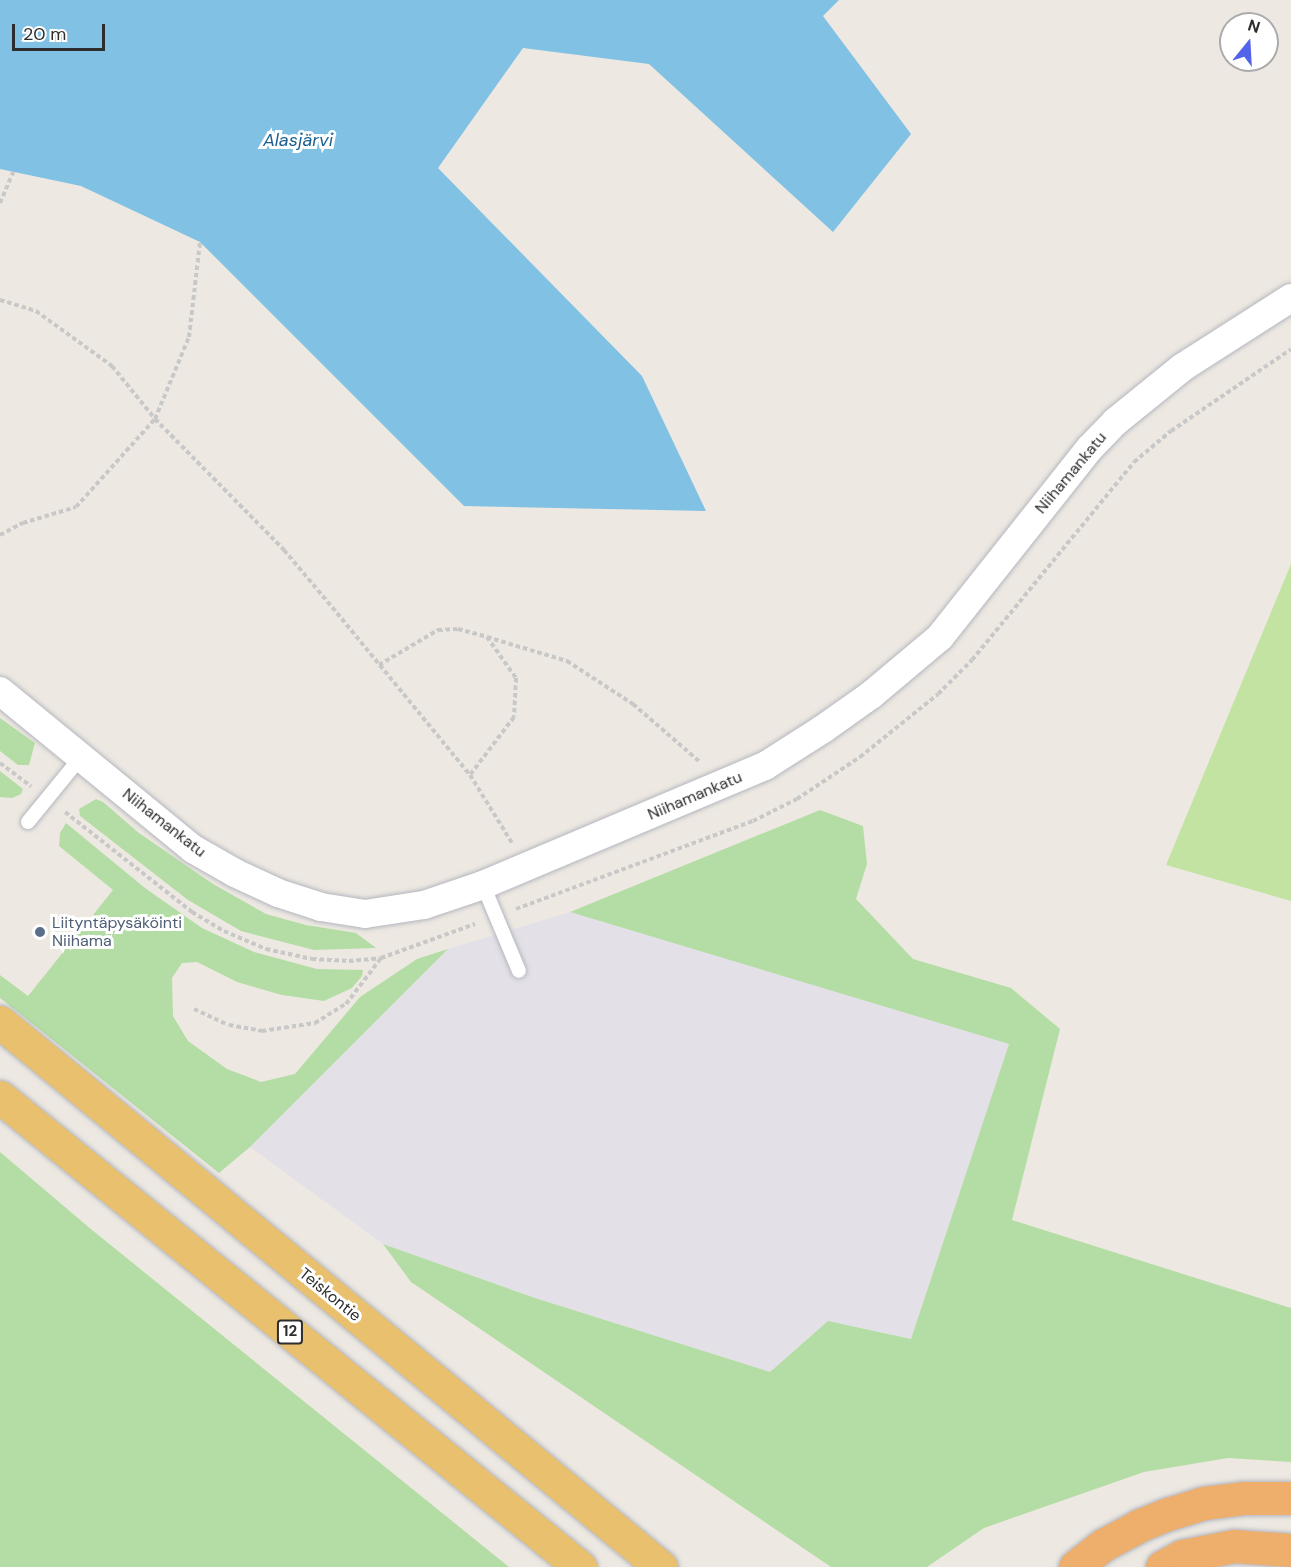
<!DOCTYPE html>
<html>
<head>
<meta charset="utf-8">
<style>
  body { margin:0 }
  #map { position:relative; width:1291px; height:1567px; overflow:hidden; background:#ede9e2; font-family:"DM Sans",sans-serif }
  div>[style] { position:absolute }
  .industrial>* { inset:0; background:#e3e1e7 }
  .green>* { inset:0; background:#b4dda5 }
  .pitch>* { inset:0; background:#c2e3a2 }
  .water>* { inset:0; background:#81c1e3 }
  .path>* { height:4px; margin-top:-2px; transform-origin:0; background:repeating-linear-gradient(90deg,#c8c8c8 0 4.5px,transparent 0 7.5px) }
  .roads { filter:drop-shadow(0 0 2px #b5b6bf) drop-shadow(0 0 2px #b5b6bf) }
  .service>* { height:14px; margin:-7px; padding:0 7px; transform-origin:7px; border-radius:7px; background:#fff }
  .minor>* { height:28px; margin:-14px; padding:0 14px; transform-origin:14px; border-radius:14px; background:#fff }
  .trunk>* { height:33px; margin:-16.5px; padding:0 16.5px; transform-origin:16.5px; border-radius:16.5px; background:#e8c06e }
  .motorway>* { height:33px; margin:-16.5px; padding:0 16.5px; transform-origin:16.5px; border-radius:16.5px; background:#eeae6c }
  .dots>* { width:16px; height:16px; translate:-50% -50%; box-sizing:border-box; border:3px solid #fff; border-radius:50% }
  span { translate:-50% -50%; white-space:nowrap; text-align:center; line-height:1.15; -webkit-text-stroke:6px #fff; paint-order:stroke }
  .shield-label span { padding:2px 4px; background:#fff; border:2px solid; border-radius:4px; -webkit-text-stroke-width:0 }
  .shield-label { font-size:15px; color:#2d2d2d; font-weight:700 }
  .street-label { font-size:16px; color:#2d2d2d }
  .service-label { font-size:16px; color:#4e5e75 }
  .left { translate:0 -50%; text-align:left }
  .water-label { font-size:18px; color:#1c6192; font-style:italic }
  .north { position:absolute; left:1219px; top:12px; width:60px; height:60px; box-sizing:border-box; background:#fff; border:2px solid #ababab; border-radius:50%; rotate:18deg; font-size:16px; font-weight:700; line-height:24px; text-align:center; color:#2d2d2d }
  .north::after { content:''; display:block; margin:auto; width:21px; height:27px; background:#5464e8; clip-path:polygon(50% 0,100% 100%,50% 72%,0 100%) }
  .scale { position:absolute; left:12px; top:24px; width:93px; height:27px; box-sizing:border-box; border:3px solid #2d2d2d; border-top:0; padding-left:8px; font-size:18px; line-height:21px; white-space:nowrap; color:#2d2d2d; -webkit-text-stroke:4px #fff; paint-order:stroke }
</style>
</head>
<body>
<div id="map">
  <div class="industrial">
    <div style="clip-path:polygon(570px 912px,1009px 1044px,911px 1339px,828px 1321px,770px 1372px,535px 1298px,383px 1244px,250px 1147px,448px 949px)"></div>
  </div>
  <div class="green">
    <div style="clip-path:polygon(0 718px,35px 743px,29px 765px,18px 765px,0 751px)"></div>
    <div style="clip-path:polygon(0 771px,23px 789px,21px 794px,12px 798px,0 797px)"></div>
    <div style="clip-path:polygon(96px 799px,103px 802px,139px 833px,213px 884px,266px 914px,306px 925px,356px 933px,376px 948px,314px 950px,241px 931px,188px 900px,80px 816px,79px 809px)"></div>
    <div style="clip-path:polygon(820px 810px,863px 826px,867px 864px,856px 899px,913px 959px,1011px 988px,1060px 1029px,1012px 1220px,1291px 1308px,1291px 1462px,1228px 1458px,1144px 1472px,984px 1528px,927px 1567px,831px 1567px,411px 1282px,383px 1244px,535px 1298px,770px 1372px,828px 1321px,911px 1339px,1009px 1044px,570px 912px)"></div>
    <div style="clip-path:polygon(66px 823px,145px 888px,202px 928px,254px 952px,317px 969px,363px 970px,362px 976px,352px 988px,324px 1001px,282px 995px,237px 982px,197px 962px,182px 963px,172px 978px,173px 1016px,188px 1041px,227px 1069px,261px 1082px,295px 1074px,360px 997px,417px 959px,448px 949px,250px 1147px,219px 1173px,0 998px,0 975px,28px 996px,113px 890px,59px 846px,60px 833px)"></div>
    <div style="clip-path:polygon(0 1152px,92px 1230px,509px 1567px,0 1567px)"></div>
  </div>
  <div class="pitch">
    <div style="clip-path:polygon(1291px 564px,1291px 901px,1166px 865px)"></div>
  </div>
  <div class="water">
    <div style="clip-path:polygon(0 0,839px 0,823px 16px,911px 134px,833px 232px,649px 64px,523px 48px,438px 168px,642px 376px,706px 511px,464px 506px,200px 242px,81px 186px,0 169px)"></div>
  </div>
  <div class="path">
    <div style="left:0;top:203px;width:34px;rotate:-67deg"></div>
    <div style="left:0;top:300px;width:38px;rotate:17deg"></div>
    <div style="left:36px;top:311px;width:94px;rotate:35.9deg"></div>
    <div style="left:112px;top:366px;width:68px;rotate:50.9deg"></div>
    <div style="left:155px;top:419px;width:184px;rotate:45.4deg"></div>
    <div style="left:284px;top:550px;width:82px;rotate:49.9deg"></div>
    <div style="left:337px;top:613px;width:210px;rotate:50.6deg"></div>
    <div style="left:470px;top:775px;width:80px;rotate:58.3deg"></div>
    <div style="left:0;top:535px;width:26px;rotate:-28deg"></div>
    <div style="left:23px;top:523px;width:55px;rotate:-16.8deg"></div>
    <div style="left:76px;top:507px;width:118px;rotate:-48.1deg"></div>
    <div style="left:155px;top:419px;width:89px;rotate:-67.5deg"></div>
    <div style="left:189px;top:337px;width:96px;rotate:-83.4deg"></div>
    <div style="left:487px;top:637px;width:84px;rotate:16.7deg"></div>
    <div style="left:567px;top:661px;width:79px;rotate:33.1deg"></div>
    <div style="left:633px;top:704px;width:89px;rotate:40.9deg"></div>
    <div style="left:379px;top:665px;width:69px;rotate:-30.7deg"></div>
    <div style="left:438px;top:630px;width:20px;rotate:-3deg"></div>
    <div style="left:458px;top:629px;width:30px;rotate:15deg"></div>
    <div style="left:487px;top:637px;width:50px;rotate:54.7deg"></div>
    <div style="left:516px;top:678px;width:39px;rotate:93deg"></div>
    <div style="left:514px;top:717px;width:73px;rotate:127.2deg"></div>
    <div style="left:0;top:763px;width:39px;rotate:37deg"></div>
    <div style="left:65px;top:812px;width:162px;rotate:38.2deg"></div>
    <div style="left:192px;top:912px;width:37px;rotate:31deg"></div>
    <div style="left:224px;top:931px;width:46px;rotate:23.2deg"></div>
    <div style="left:266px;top:949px;width:47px;rotate:12.3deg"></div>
    <div style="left:312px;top:959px;width:37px;rotate:3deg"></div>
    <div style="left:349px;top:961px;width:32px;rotate:-5deg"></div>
    <div style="left:381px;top:958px;width:100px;rotate:-19.9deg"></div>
    <div style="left:516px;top:909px;width:253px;rotate:-20.4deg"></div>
    <div style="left:753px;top:821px;width:49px;rotate:-26.6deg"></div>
    <div style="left:797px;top:799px;width:76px;rotate:-33.7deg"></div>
    <div style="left:860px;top:757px;width:100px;rotate:-38.9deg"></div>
    <div style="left:938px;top:694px;width:48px;rotate:-45deg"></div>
    <div style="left:972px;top:660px;width:256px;rotate:-50.7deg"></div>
    <div style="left:1134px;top:462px;width:48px;rotate:-40deg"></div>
    <div style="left:1171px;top:431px;width:145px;rotate:-34.3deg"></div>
    <div style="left:194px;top:1009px;width:38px;rotate:25deg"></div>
    <div style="left:229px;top:1025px;width:34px;rotate:10deg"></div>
    <div style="left:262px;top:1031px;width:54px;rotate:-8.6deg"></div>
    <div style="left:315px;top:1023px;width:36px;rotate:-32deg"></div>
    <div style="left:346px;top:1004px;width:58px;rotate:-52.7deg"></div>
  </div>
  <div class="roads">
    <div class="service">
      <div style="left:28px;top:822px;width:84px;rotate:-50.8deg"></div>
      <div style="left:483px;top:885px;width:93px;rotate:67.3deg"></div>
    </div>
    <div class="minor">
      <div style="left:0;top:691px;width:249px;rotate:39.3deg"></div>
      <div style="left:193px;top:849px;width:48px;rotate:29.7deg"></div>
      <div style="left:235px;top:873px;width:47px;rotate:24.9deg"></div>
      <div style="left:278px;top:893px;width:45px;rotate:18deg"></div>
      <div style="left:321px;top:907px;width:45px;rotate:9deg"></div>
      <div style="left:365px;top:914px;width:60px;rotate:-8.7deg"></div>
      <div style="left:424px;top:905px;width:62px;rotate:-18.7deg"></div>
      <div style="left:483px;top:885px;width:306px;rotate:-22.9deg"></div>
      <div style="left:765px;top:766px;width:69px;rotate:-32.5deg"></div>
      <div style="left:823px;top:729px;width:59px;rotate:-35.3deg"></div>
      <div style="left:871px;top:695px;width:90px;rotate:-40deg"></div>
      <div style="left:940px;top:637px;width:241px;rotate:-51.6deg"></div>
      <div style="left:1090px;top:448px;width:36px;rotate:-46deg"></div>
      <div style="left:1115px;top:422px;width:87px;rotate:-39deg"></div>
      <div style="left:1183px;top:367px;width:128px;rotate:-32.6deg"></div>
    </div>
    <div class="trunk">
      <div style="left:0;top:1022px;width:857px;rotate:39.51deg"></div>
      <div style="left:0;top:1097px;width:747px;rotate:39.02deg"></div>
    </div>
    <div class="motorway">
      <div style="left:1075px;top:1567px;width:36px;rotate:-38deg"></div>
      <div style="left:1103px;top:1545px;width:40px;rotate:-28deg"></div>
      <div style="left:1138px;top:1526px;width:32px;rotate:-22deg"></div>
      <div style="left:1168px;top:1514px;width:38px;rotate:-17deg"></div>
      <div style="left:1204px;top:1503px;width:39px;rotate:-7deg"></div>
      <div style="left:1243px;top:1498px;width:48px"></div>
      <div style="left:1162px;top:1567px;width:23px;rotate:-29deg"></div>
      <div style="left:1182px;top:1556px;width:53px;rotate:-10.9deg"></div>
      <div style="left:1234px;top:1546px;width:57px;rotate:4deg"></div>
    </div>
  </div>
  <div class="dots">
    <div style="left:40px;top:932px;background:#5c6f8a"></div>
  </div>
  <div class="shield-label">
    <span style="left:290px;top:1332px">12</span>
  </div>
  <div class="street-label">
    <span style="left:1071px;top:473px;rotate:-50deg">Niihamankatu</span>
    <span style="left:695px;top:796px;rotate:-23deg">Niihamankatu</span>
    <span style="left:164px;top:823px;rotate:38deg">Niihamankatu</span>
    <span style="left:330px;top:1295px;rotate:39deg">Teiskontie</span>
  </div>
  <div class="service-label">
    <span class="left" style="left:52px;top:932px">Liityntäpysäköinti<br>Niihama</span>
  </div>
  <div class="water-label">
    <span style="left:298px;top:140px">Alasjärvi</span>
  </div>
  <div class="north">N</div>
  <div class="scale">20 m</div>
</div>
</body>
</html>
